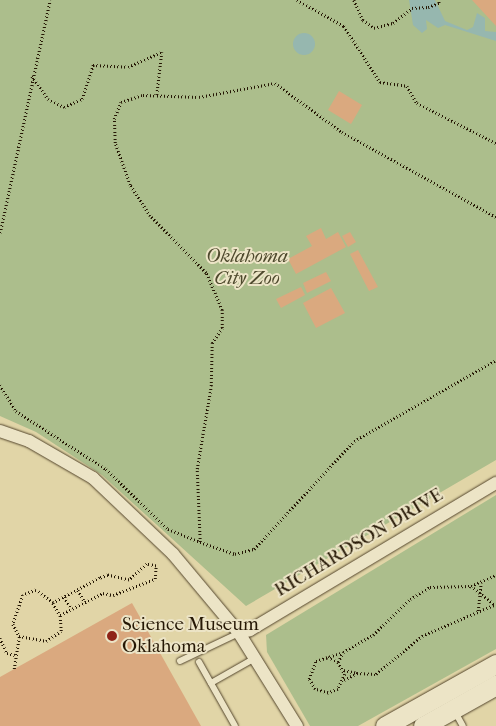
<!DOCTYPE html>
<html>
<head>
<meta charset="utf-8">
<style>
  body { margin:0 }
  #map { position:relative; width:496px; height:726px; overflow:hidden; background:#e1d5a7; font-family:"IM FELL French Canon",serif }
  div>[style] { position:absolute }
  .green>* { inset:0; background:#acbe8c }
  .water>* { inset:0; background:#96b7af }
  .round { border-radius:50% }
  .building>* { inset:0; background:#daa97f }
  .path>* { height:2.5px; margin-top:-1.25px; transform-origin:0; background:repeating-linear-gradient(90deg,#251704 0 1px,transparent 0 3.5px) }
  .roads { filter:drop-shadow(0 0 1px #54462d) drop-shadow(0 0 1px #54462d) }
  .service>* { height:6px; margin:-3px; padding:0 3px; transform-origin:3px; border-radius:3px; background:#ece4c6 }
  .minor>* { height:12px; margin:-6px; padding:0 6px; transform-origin:6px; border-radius:6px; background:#ece4c6 }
  .secondary>* { height:19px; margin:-9.5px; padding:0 9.5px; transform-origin:9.5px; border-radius:9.5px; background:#ece4c6 }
  .dots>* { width:14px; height:14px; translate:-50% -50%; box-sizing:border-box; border:2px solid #ece4c6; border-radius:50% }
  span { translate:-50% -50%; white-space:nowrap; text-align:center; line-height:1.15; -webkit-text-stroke:4px #ece4c6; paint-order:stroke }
  .park-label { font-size:19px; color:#4e492d; font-style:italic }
  .street-label { font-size:19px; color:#251704 }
  .poi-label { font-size:19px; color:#251704 }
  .left { translate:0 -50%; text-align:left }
</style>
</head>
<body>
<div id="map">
  <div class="green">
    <div style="clip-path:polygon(0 0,496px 0,496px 460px,246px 606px,102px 475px,36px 432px,0 416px)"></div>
    <div style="clip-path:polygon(496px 495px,496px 649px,358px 726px,310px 726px,267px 652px,266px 635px)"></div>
  </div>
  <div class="water">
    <div style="clip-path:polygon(409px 0,435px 0,445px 21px,467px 30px,473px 27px,477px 13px,485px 18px,485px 31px,496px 32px,496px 41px,445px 25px,438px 28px,426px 20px,427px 29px,422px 33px,413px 25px)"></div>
    <div class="round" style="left:293px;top:33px;width:22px;height:22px"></div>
  </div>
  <div class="building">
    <div style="clip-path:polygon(472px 0,496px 0,496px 26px)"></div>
    <div style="clip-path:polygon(339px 91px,362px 105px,351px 124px,328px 110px)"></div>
    <div style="clip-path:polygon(321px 228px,326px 239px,338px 232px,346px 247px,296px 274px,288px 259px,312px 246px,306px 236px)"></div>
    <div style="clip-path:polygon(350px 232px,356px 242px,348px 247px,342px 236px)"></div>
    <div style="clip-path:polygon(358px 250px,378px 287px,369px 291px,350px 254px)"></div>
    <div style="clip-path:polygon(326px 272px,331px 281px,307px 293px,303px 283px)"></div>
    <div style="clip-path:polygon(301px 287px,305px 295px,281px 308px,276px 299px)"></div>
    <div style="clip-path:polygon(331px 288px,345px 313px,316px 328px,303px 303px)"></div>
    <div style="clip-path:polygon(132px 603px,201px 726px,0 726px,0 677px)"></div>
  </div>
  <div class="path">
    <div style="left:297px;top:0;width:54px;rotate:29deg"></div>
    <div style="left:344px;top:26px;width:67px;rotate:57.3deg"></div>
    <div style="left:380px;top:82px;width:27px;rotate:8deg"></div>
    <div style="left:407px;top:86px;width:20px;rotate:60deg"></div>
    <div style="left:417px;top:103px;width:89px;rotate:26.9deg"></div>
    <div style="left:354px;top:0;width:22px;rotate:66deg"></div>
    <div style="left:363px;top:20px;width:14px;rotate:36deg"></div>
    <div style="left:374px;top:28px;width:20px;rotate:-15deg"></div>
    <div style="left:393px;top:23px;width:24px;rotate:-38deg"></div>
    <div style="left:412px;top:8px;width:16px;rotate:-4deg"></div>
    <div style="left:428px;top:7px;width:12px;rotate:-20deg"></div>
    <div style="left:439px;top:3px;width:3px;rotate:-108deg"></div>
    <div style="left:32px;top:76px;width:28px;rotate:55deg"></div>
    <div style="left:48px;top:99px;width:18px;rotate:27deg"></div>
    <div style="left:64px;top:107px;width:20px;rotate:-24deg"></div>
    <div style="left:82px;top:99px;width:36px;rotate:-72deg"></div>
    <div style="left:93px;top:65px;width:35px;rotate:3deg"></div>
    <div style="left:128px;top:67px;width:37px;rotate:-24deg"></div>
    <div style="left:162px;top:52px;width:43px;rotate:96.6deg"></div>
    <div style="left:0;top:233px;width:238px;rotate:-77.9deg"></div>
    <div style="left:0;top:385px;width:31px;rotate:58deg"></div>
    <div style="left:16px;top:411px;width:107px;rotate:32.8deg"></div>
    <div style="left:106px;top:469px;width:86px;rotate:44.1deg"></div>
    <div style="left:168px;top:529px;width:35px;rotate:22deg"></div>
    <div style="left:200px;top:542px;width:73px;rotate:-92.4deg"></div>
    <div style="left:197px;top:469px;width:84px;rotate:-80.4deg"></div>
    <div style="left:211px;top:386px;width:43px;rotate:-88.7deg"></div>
    <div style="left:212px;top:343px;width:18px;rotate:-56deg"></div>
    <div style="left:222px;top:328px;width:18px;rotate:-90deg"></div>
    <div style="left:222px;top:310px;width:40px;rotate:-113.4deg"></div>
    <div style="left:206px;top:273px;width:80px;rotate:-134.5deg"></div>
    <div style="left:150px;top:216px;width:37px;rotate:-123deg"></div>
    <div style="left:130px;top:185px;width:45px;rotate:-109.7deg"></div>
    <div style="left:115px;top:143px;width:24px;rotate:-92deg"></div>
    <div style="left:114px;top:119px;width:18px;rotate:-68deg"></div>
    <div style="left:121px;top:102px;width:23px;rotate:-18deg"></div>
    <div style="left:143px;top:95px;width:56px;rotate:2deg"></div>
    <div style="left:199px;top:97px;width:77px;rotate:-10.4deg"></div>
    <div style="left:275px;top:83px;width:83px;rotate:36.2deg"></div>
    <div style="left:342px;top:132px;width:176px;rotate:28.9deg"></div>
    <div style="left:200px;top:542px;width:37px;rotate:19deg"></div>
    <div style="left:235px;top:554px;width:20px;rotate:-15deg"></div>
    <div style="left:254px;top:549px;width:147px;rotate:-47.2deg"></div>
    <div style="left:354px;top:441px;width:163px;rotate:-29.7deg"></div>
    <div style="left:471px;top:586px;width:31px;rotate:38deg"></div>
    <div style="left:78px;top:590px;width:14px;rotate:60deg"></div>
    <div style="left:64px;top:597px;width:14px;rotate:56deg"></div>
    <div style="left:53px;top:603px;width:14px;rotate:60deg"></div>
    <div style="left:478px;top:611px;width:28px;rotate:-84deg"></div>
    <div style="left:0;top:638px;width:17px;rotate:65deg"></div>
    <div style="left:7px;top:653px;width:8px;rotate:14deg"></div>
    <div style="left:328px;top:657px;width:11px;rotate:27deg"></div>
    <div style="left:338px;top:662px;width:14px;rotate:60deg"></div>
    <div style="left:345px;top:674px;width:17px;rotate:115deg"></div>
    <div style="left:338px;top:689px;width:11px;rotate:158deg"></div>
    <div style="left:328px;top:693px;width:14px;rotate:-163deg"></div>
    <div style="left:315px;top:689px;width:12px;rotate:-121deg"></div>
    <div style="left:309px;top:679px;width:19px;rotate:-69deg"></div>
    <div style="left:316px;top:661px;width:28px;rotate:-18deg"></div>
    <div style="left:343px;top:652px;width:34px;rotate:-30deg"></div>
    <div style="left:373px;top:635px;width:52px;rotate:-44.2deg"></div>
    <div style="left:410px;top:599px;width:23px;rotate:-31deg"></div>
    <div style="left:430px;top:587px;width:41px;rotate:-1.4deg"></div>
    <div style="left:471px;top:586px;width:27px;rotate:-24deg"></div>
    <div style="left:338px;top:662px;width:11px;rotate:-63deg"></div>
    <div style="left:14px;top:669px;width:33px;rotate:-81deg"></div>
    <div style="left:19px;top:636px;width:27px;rotate:10deg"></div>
    <div style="left:46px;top:641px;width:18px;rotate:-34deg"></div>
    <div style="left:61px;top:631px;width:16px;rotate:-94deg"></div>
    <div style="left:60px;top:615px;width:48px;rotate:-27.1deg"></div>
    <div style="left:103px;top:593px;width:10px;rotate:11deg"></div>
    <div style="left:113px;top:595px;width:45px;rotate:-20.9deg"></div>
    <div style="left:155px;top:579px;width:13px;rotate:-86deg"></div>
    <div style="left:156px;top:566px;width:9px;rotate:-167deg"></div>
    <div style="left:147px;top:564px;width:24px;rotate:138deg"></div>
    <div style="left:129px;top:580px;width:22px;rotate:-167deg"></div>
    <div style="left:108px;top:575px;width:9px;rotate:159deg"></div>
    <div style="left:100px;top:578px;width:53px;rotate:152deg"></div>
    <div style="left:53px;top:603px;width:21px;rotate:-143deg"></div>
    <div style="left:36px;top:590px;width:14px;rotate:159deg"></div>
    <div style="left:23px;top:595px;width:31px;rotate:109deg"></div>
    <div style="left:13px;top:624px;width:13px;rotate:63deg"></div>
    <div style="left:344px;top:670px;width:13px;rotate:13deg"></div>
    <div style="left:344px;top:680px;width:15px;rotate:-28deg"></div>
    <div style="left:357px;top:673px;width:19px;rotate:3deg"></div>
    <div style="left:376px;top:674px;width:60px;rotate:-39.6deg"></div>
    <div style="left:422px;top:636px;width:81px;rotate:-23.4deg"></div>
  </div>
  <div class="roads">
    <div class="service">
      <div style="left:180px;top:661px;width:65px;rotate:-25.4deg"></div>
      <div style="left:199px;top:662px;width:73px;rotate:60.6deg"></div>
      <div style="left:211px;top:683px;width:51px;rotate:-29.6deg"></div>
      <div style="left:454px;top:710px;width:18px;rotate:61deg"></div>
    </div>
    <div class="minor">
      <div style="left:0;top:431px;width:31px;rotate:19deg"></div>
      <div style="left:29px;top:441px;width:74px;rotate:30deg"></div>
      <div style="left:93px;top:478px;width:110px;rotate:43.5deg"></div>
      <div style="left:173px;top:554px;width:103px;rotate:50.1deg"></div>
      <div style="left:239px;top:633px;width:110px;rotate:58.1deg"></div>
      <div style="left:239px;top:633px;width:11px;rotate:-15deg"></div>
      <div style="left:250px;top:630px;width:287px;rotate:-30.9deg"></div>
    </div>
    <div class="secondary">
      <div style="left:385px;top:726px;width:127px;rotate:-29.2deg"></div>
      <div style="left:423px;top:726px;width:84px;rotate:-29.3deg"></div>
    </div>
  </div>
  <div class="dots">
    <div style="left:112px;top:636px;background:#8f2418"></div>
  </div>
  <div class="park-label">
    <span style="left:247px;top:268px">Oklahoma<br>City Zoo</span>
  </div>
  <div class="street-label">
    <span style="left:359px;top:543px;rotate:-31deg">RICHARDSON DRIVE</span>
  </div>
  <div class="poi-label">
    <span class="left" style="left:122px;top:636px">Science Museum<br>Oklahoma</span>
  </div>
</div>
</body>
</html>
